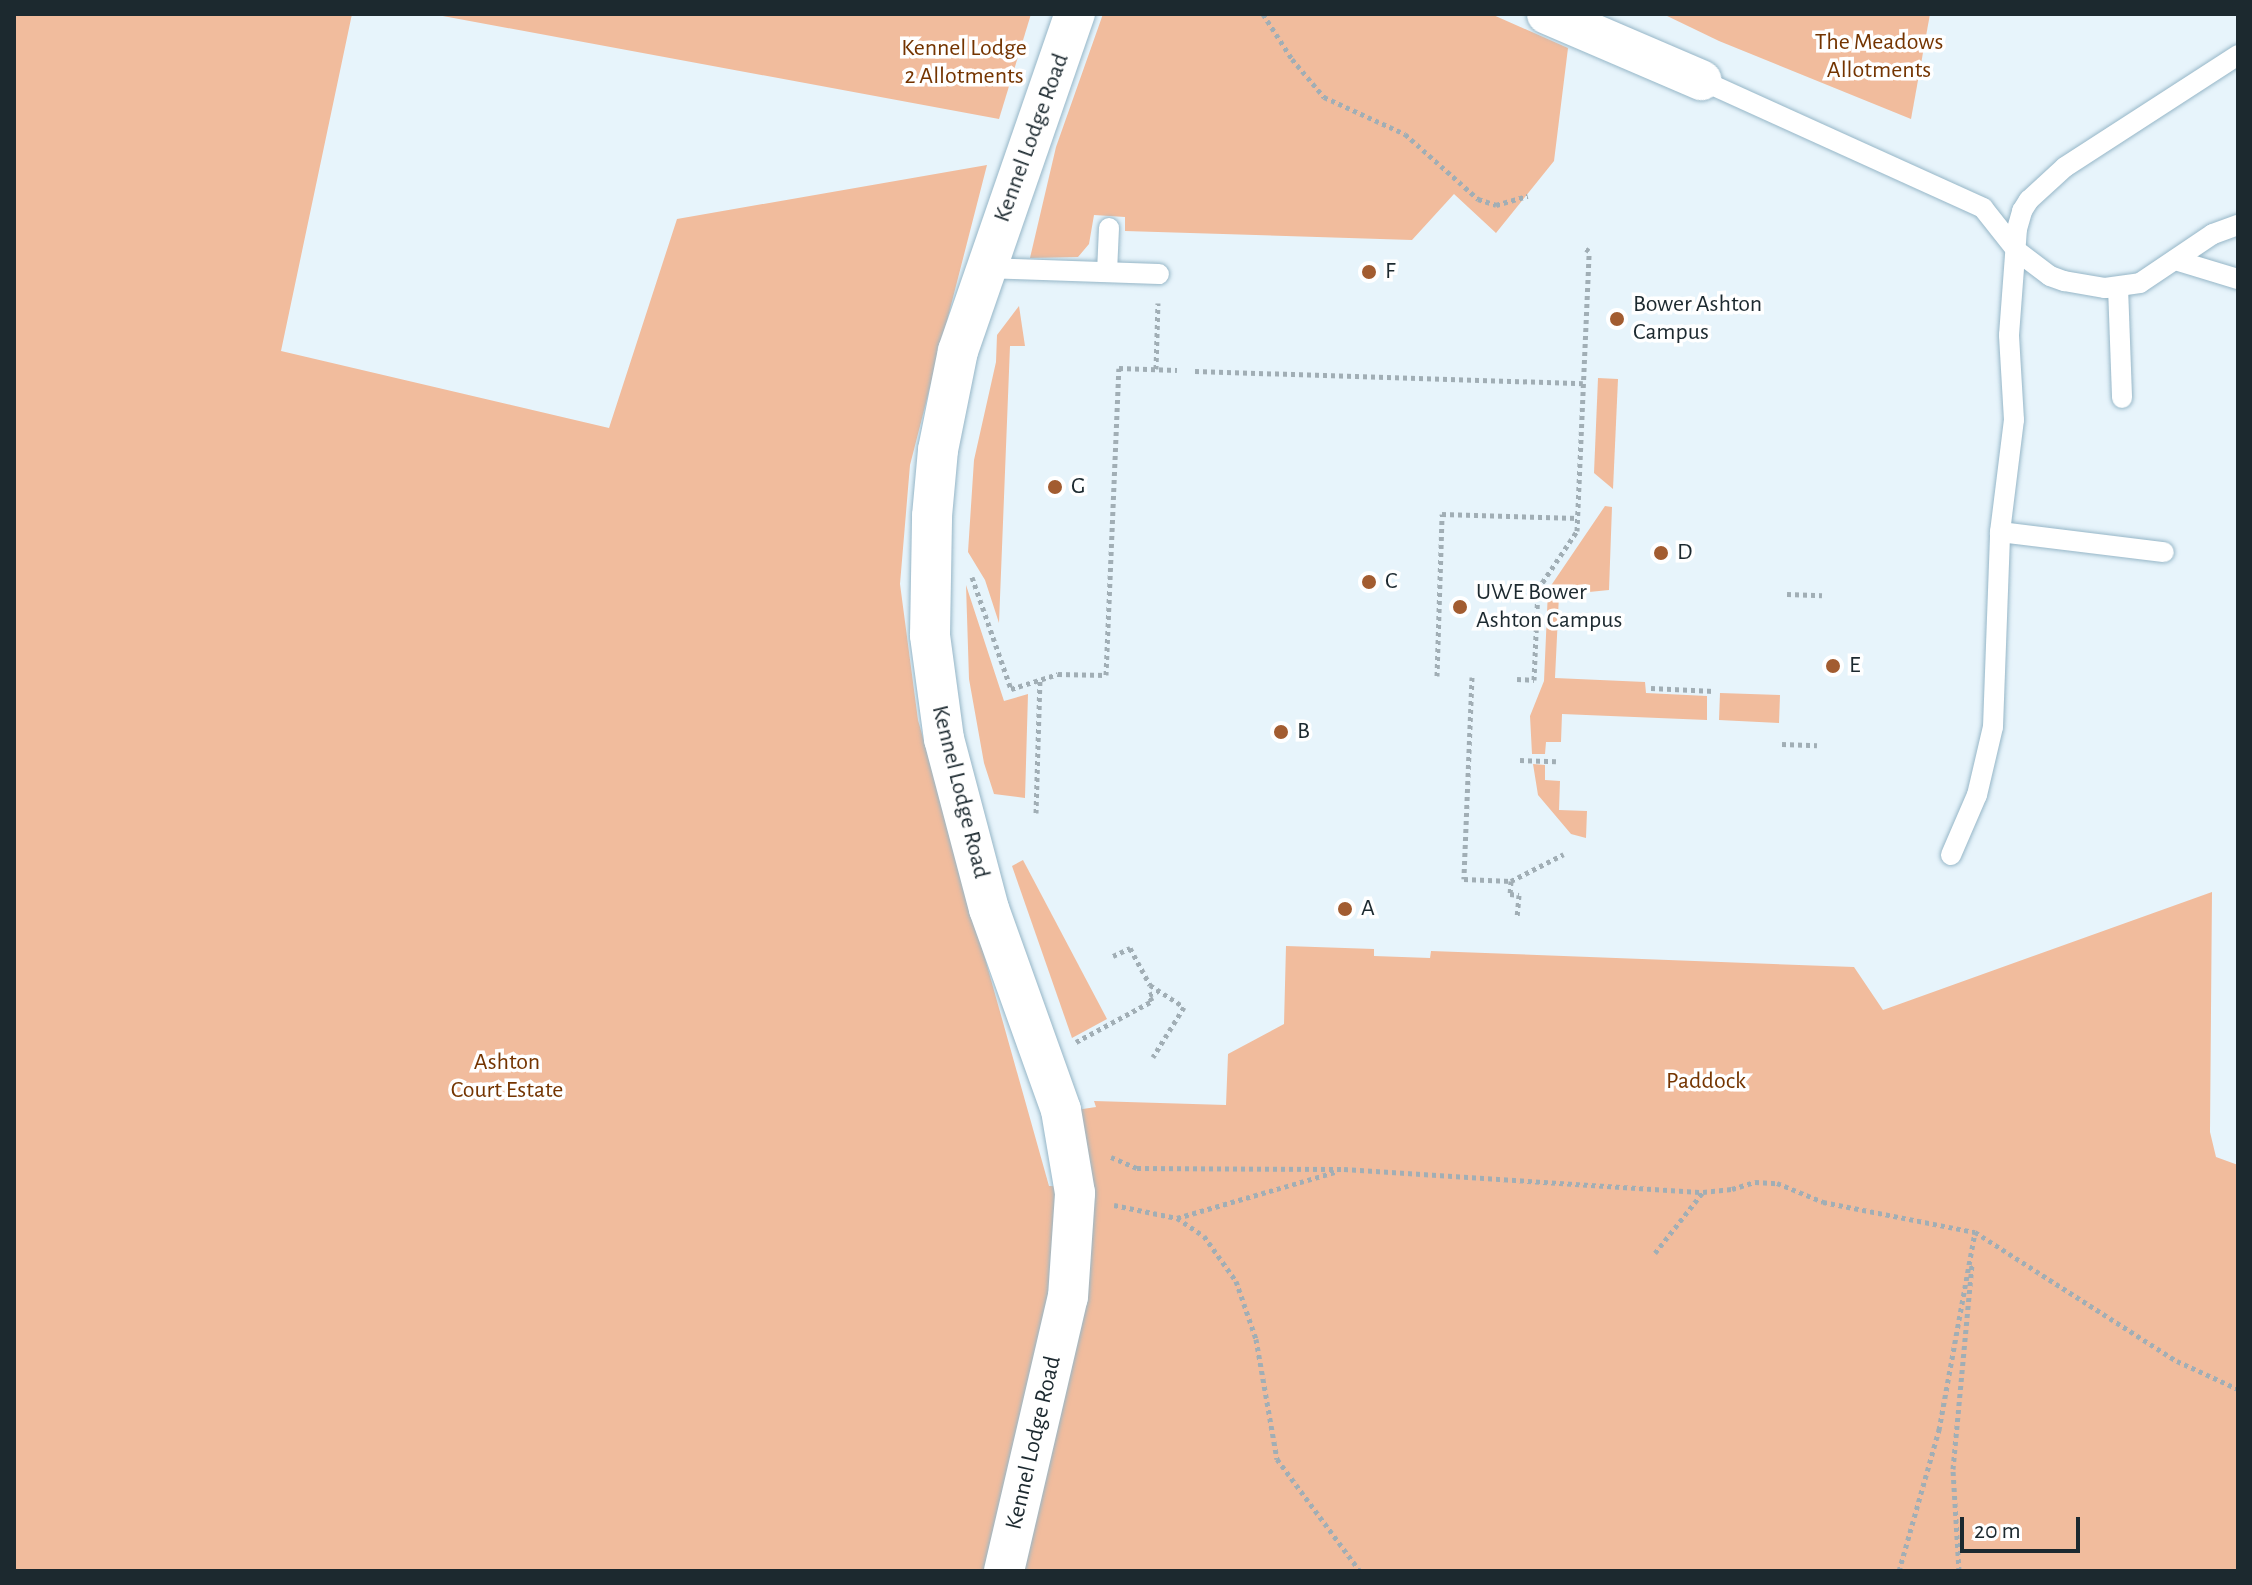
<!DOCTYPE html>
<html>
<head>
<meta charset="utf-8">
<style>
  body { margin:0 }
  #map { position:relative; width:2252px; height:1585px; overflow:hidden; background:#e7f4fb; font-family:"Alegreya Sans",sans-serif }
  div>[style] { position:absolute }
  .green>* { inset:0; background:#f1bc9d }
  .path>* { height:5px; margin-top:-2.5px; transform-origin:0; background:repeating-linear-gradient(90deg,#a1aeb5 0 4px,transparent 0 8px) }
  .roads { filter:drop-shadow(0 0 2px #96b6c7) drop-shadow(0 0 2px #96b6c7) }
  .service>* { height:20px; margin:-10px; padding:0 10px; transform-origin:10px; border-radius:10px; background:#fff }
  .minor>* { height:40px; margin:-20px; padding:0 20px; transform-origin:20px; border-radius:20px; background:#fff }
  .dots>* { width:22px; height:22px; translate:-50% -50%; box-sizing:border-box; border:4px solid #fff; border-radius:50% }
  span { translate:-50% -50%; white-space:nowrap; text-align:center; line-height:1.15; -webkit-text-stroke:7px #fff; paint-order:stroke }
  .park-label { font-size:24px; color:#743400 }
  .street-label { font-size:24px; color:#1c292f }
  .poi-label { font-size:24px; color:#1c292f }
  .left { translate:0 -50%; text-align:left }
  .frame { position:absolute; inset:0; border:16px solid #1c292f; pointer-events:none }
  .scale { position:absolute; left:1960px; top:1517px; width:120px; height:36px; box-sizing:border-box; border:4px solid #1c292f; border-top:0; padding-left:10px; font-size:24px; line-height:28px; white-space:nowrap; color:#1c292f; -webkit-text-stroke:6px #fff; paint-order:stroke }
</style>
</head>
<body>
<div id="map">
  <div class="green">
    <div style="clip-path:polygon(14px 14px,352px 14px,281px 351px,609px 428px,677px 219px,987px 165px,910px 465px,900px 584px,918px 720px,1049px 1186px,1092px 1187px,1076px 1110px,1096px 1107px,1094px 1101px,1226px 1105px,1228px 1054px,1284px 1024px,1286px 946px,1374px 949px,1374px 956px,1430px 958px,1431px 951px,1854px 967px,1883px 1010px,2212px 892px,2210px 1132px,2216px 1157px,2238px 1165px,2238px 1571px,14px 1571px)"></div>
    <div style="clip-path:polygon(432px 14px,1031px 14px,999px 119px)"></div>
    <div style="clip-path:polygon(1103px 14px,1491px 14px,1568px 48px,1554px 161px,1496px 233px,1454px 194px,1412px 240px,1125px 231px,1125px 217px,1094px 215px,1089px 244px,1078px 257px,1030px 258px,1056px 147px)"></div>
    <div style="clip-path:polygon(1663px 14px,1930px 14px,1911px 119px,1719px 41px)"></div>
    <div style="clip-path:polygon(1019px 306px,1025px 346px,1010px 346px,999px 623px,985px 580px,968px 552px,974px 460px,996px 362px,997px 335px)"></div>
    <div style="clip-path:polygon(1598px 378px,1618px 379px,1613px 489px,1594px 473px)"></div>
    <div style="clip-path:polygon(1605px 506px,1612px 507px,1609px 590px,1559px 595px,1555px 678px,1645px 682px,1646px 693px,1707px 696px,1707px 720px,1562px 714px,1561px 742px,1546px 742px,1545px 754px,1532px 754px,1530px 716px,1544px 681px,1548px 590px)"></div>
    <div style="clip-path:polygon(966px 585px,1004px 701px,1028px 694px,1025px 798px,994px 794px,984px 763px,969px 679px)"></div>
    <div style="clip-path:polygon(1720px 693px,1780px 695px,1779px 723px,1719px 720px)"></div>
    <div style="clip-path:polygon(1533px 764px,1545px 765px,1545px 780px,1560px 781px,1559px 810px,1587px 811px,1586px 838px,1571px 834px,1538px 795px)"></div>
    <div style="clip-path:polygon(1023px 860px,1107px 1019px,1072px 1038px,1012px 866px)"></div>
  </div>
  <div class="path">
    <div style="left:1263px;top:14px;width:54px;rotate:57.2deg"></div>
    <div style="left:1292px;top:59px;width:50px;rotate:49.9deg"></div>
    <div style="left:1324px;top:97px;width:89px;rotate:24.6deg"></div>
    <div style="left:1405px;top:134px;width:98px;rotate:41.7deg"></div>
    <div style="left:1478px;top:199px;width:19px;rotate:18deg"></div>
    <div style="left:1496px;top:205px;width:33px;rotate:-16deg"></div>
    <div style="left:1156px;top:369px;width:66px;rotate:-88.3deg"></div>
    <div style="left:1195px;top:371px;width:388px;rotate:1.8deg"></div>
    <div style="left:972px;top:577px;width:119px;rotate:70.8deg"></div>
    <div style="left:1011px;top:689px;width:49px;rotate:-17.7deg"></div>
    <div style="left:1058px;top:674px;width:48px;rotate:1.2deg"></div>
    <div style="left:1106px;top:675px;width:307px;rotate:-87.6deg"></div>
    <div style="left:1119px;top:368px;width:58px;rotate:2deg"></div>
    <div style="left:1787px;top:594px;width:35px;rotate:2deg"></div>
    <div style="left:1437px;top:676px;width:162px;rotate:-88.2deg"></div>
    <div style="left:1442px;top:514px;width:136px;rotate:1.7deg"></div>
    <div style="left:1472px;top:677px;width:202px;rotate:92.3deg"></div>
    <div style="left:1464px;top:879px;width:47px;rotate:2.4deg"></div>
    <div style="left:1511px;top:881px;width:13px;rotate:94deg"></div>
    <div style="left:1510px;top:894px;width:9px;rotate:6deg"></div>
    <div style="left:1519px;top:895px;width:21px;rotate:95deg"></div>
    <div style="left:1517px;top:679px;width:17px;rotate:3deg"></div>
    <div style="left:1534px;top:680px;width:91px;rotate:-87.5deg"></div>
    <div style="left:1538px;top:589px;width:70px;rotate:-56.1deg"></div>
    <div style="left:1577px;top:531px;width:280px;rotate:-87.5deg"></div>
    <div style="left:1589px;top:251px;width:4px;rotate:-146deg"></div>
    <div style="left:1651px;top:688px;width:63px;rotate:2.7deg"></div>
    <div style="left:1782px;top:744px;width:35px;rotate:2deg"></div>
    <div style="left:1520px;top:760px;width:36px;rotate:2deg"></div>
    <div style="left:1036px;top:813px;width:133px;rotate:-88.3deg"></div>
    <div style="left:1511px;top:881px;width:59px;rotate:-27deg"></div>
    <div style="left:1113px;top:956px;width:19px;rotate:-25deg"></div>
    <div style="left:1130px;top:948px;width:42px;rotate:61.6deg"></div>
    <div style="left:1150px;top:985px;width:40px;rotate:32.9deg"></div>
    <div style="left:1184px;top:1007px;width:59px;rotate:121.8deg"></div>
    <div style="left:1076px;top:1042px;width:86px;rotate:-28.3deg"></div>
    <div style="left:1152px;top:1001px;width:7px;rotate:-117deg"></div>
    <div style="left:1149px;top:995px;width:10px;rotate:-24deg"></div>
    <div style="left:1111px;top:1157px;width:28px;rotate:23deg"></div>
    <div style="left:1137px;top:1168px;width:207px;rotate:0.3deg"></div>
    <div style="left:1344px;top:1169px;width:360px;rotate:3.7deg"></div>
    <div style="left:1703px;top:1192px;width:29px;rotate:-6deg"></div>
    <div style="left:1732px;top:1189px;width:24px;rotate:-17deg"></div>
    <div style="left:1755px;top:1182px;width:22px;rotate:3deg"></div>
    <div style="left:1777px;top:1183px;width:50px;rotate:22.4deg"></div>
    <div style="left:1823px;top:1202px;width:155px;rotate:11.2deg"></div>
    <div style="left:1975px;top:1232px;width:240px;rotate:32.6deg"></div>
    <div style="left:2177px;top:1361px;width:67px;rotate:24.7deg"></div>
    <div style="left:1114px;top:1205px;width:64px;rotate:11.7deg"></div>
    <div style="left:1177px;top:1218px;width:32px;rotate:34deg"></div>
    <div style="left:1204px;top:1236px;width:55px;rotate:54.6deg"></div>
    <div style="left:1236px;top:1281px;width:61px;rotate:71deg"></div>
    <div style="left:1256px;top:1339px;width:122px;rotate:80.1deg"></div>
    <div style="left:1277px;top:1459px;width:139px;rotate:53.5deg"></div>
    <div style="left:1177px;top:1218px;width:165px;rotate:-16.2deg"></div>
    <div style="left:1655px;top:1253px;width:78px;rotate:-51.8deg"></div>
    <div style="left:1899px;top:1571px;width:147px;rotate:-74.2deg"></div>
    <div style="left:1939px;top:1430px;width:201px;rotate:-79.7deg"></div>
    <div style="left:1959px;top:1571px;width:102px;rotate:-93.4deg"></div>
    <div style="left:1953px;top:1469px;width:205px;rotate:-84.7deg"></div>
  </div>
  <div class="roads">
    <div class="service">
      <div style="left:1701px;top:80px;width:310px;rotate:24.4deg"></div>
      <div style="left:1983px;top:208px;width:55px;rotate:51.7deg"></div>
      <div style="left:2017px;top:251px;width:41px;rotate:37.1deg"></div>
      <div style="left:2050px;top:276px;width:15px;rotate:20deg"></div>
      <div style="left:2064px;top:281px;width:42px;rotate:9.7deg"></div>
      <div style="left:2105px;top:288px;width:35px;rotate:-8deg"></div>
      <div style="left:2140px;top:283px;width:88px;rotate:-33.9deg"></div>
      <div style="left:2213px;top:234px;width:27px;rotate:-20deg"></div>
      <div style="left:2175px;top:260px;width:66px;rotate:16.8deg"></div>
      <div style="left:985px;top:268px;width:174px;rotate:2deg"></div>
      <div style="left:1107px;top:272px;width:44px;rotate:-87.4deg"></div>
      <div style="left:2118px;top:287px;width:111px;rotate:87.9deg"></div>
      <div style="left:2000px;top:532px;width:165px;rotate:7deg"></div>
      <div style="left:1951px;top:855px;width:65px;rotate:-66.6deg"></div>
      <div style="left:1977px;top:795px;width:70px;rotate:-76.8deg"></div>
      <div style="left:1993px;top:727px;width:195px;rotate:-87.9deg"></div>
      <div style="left:2000px;top:532px;width:113px;rotate:-82.9deg"></div>
      <div style="left:2014px;top:420px;width:85px;rotate:-93.4deg"></div>
      <div style="left:2009px;top:335px;width:106px;rotate:-85.7deg"></div>
      <div style="left:2017px;top:229px;width:19px;rotate:-74deg"></div>
      <div style="left:2022px;top:211px;width:13px;rotate:-58deg"></div>
      <div style="left:2029px;top:200px;width:49px;rotate:-42.5deg"></div>
      <div style="left:2065px;top:167px;width:206px;rotate:-32.9deg"></div>
    </div>
    <div class="minor">
      <div style="left:1547px;top:14px;width:168px;rotate:23.2deg"></div>
      <div style="left:1004px;top:1571px;width:281px;rotate:-76.9deg"></div>
      <div style="left:1068px;top:1297px;width:104px;rotate:-86.1deg"></div>
      <div style="left:1075px;top:1193px;width:84px;rotate:-99.6deg"></div>
      <div style="left:1061px;top:1110px;width:214px;rotate:-109.7deg"></div>
      <div style="left:989px;top:909px;width:176px;rotate:-104.8deg"></div>
      <div style="left:944px;top:739px;width:105px;rotate:-97.7deg"></div>
      <div style="left:930px;top:635px;width:119px;rotate:-89deg"></div>
      <div style="left:932px;top:516px;width:66px;rotate:-84.8deg"></div>
      <div style="left:938px;top:450px;width:101px;rotate:-78.6deg"></div>
      <div style="left:958px;top:351px;width:357px;rotate:-70.9deg"></div>
    </div>
  </div>
  <div class="dots">
    <div style="left:1369px;top:272px;background:#a25c30"></div>
    <div style="left:1617px;top:319px;background:#a25c30"></div>
    <div style="left:1055px;top:487px;background:#a25c30"></div>
    <div style="left:1661px;top:553px;background:#a25c30"></div>
    <div style="left:1369px;top:582px;background:#a25c30"></div>
    <div style="left:1460px;top:607px;background:#a25c30"></div>
    <div style="left:1833px;top:666px;background:#a25c30"></div>
    <div style="left:1281px;top:732px;background:#a25c30"></div>
    <div style="left:1345px;top:909px;background:#a25c30"></div>
  </div>
  <div class="park-label">
    <span style="left:1879px;top:57px">The Meadows<br>Allotments</span>
    <span style="left:964px;top:63px">Kennel Lodge<br>2 Allotments</span>
    <span style="left:507px;top:1077px">Ashton<br>Court Estate</span>
    <span style="left:1706px;top:1082px">Paddock</span>
  </div>
  <div class="street-label">
    <span style="left:1032px;top:138px;rotate:-70deg">Kennel Lodge Road</span>
    <span style="left:960px;top:792px;rotate:76deg">Kennel Lodge Road</span>
    <span style="left:1034px;top:1443px;rotate:-77deg">Kennel Lodge Road</span>
  </div>
  <div class="poi-label">
    <span class="left" style="left:1385px;top:272px">F</span>
    <span class="left" style="left:1633px;top:319px">Bower Ashton<br>Campus</span>
    <span class="left" style="left:1071px;top:487px">G</span>
    <span class="left" style="left:1677px;top:553px">D</span>
    <span class="left" style="left:1385px;top:582px">C</span>
    <span class="left" style="left:1476px;top:607px">UWE Bower<br>Ashton Campus</span>
    <span class="left" style="left:1849px;top:666px">E</span>
    <span class="left" style="left:1297px;top:732px">B</span>
    <span class="left" style="left:1361px;top:909px">A</span>
  </div>
  <div class="frame"></div>
  <div class="scale">20 m</div>
</div>
</body>
</html>
